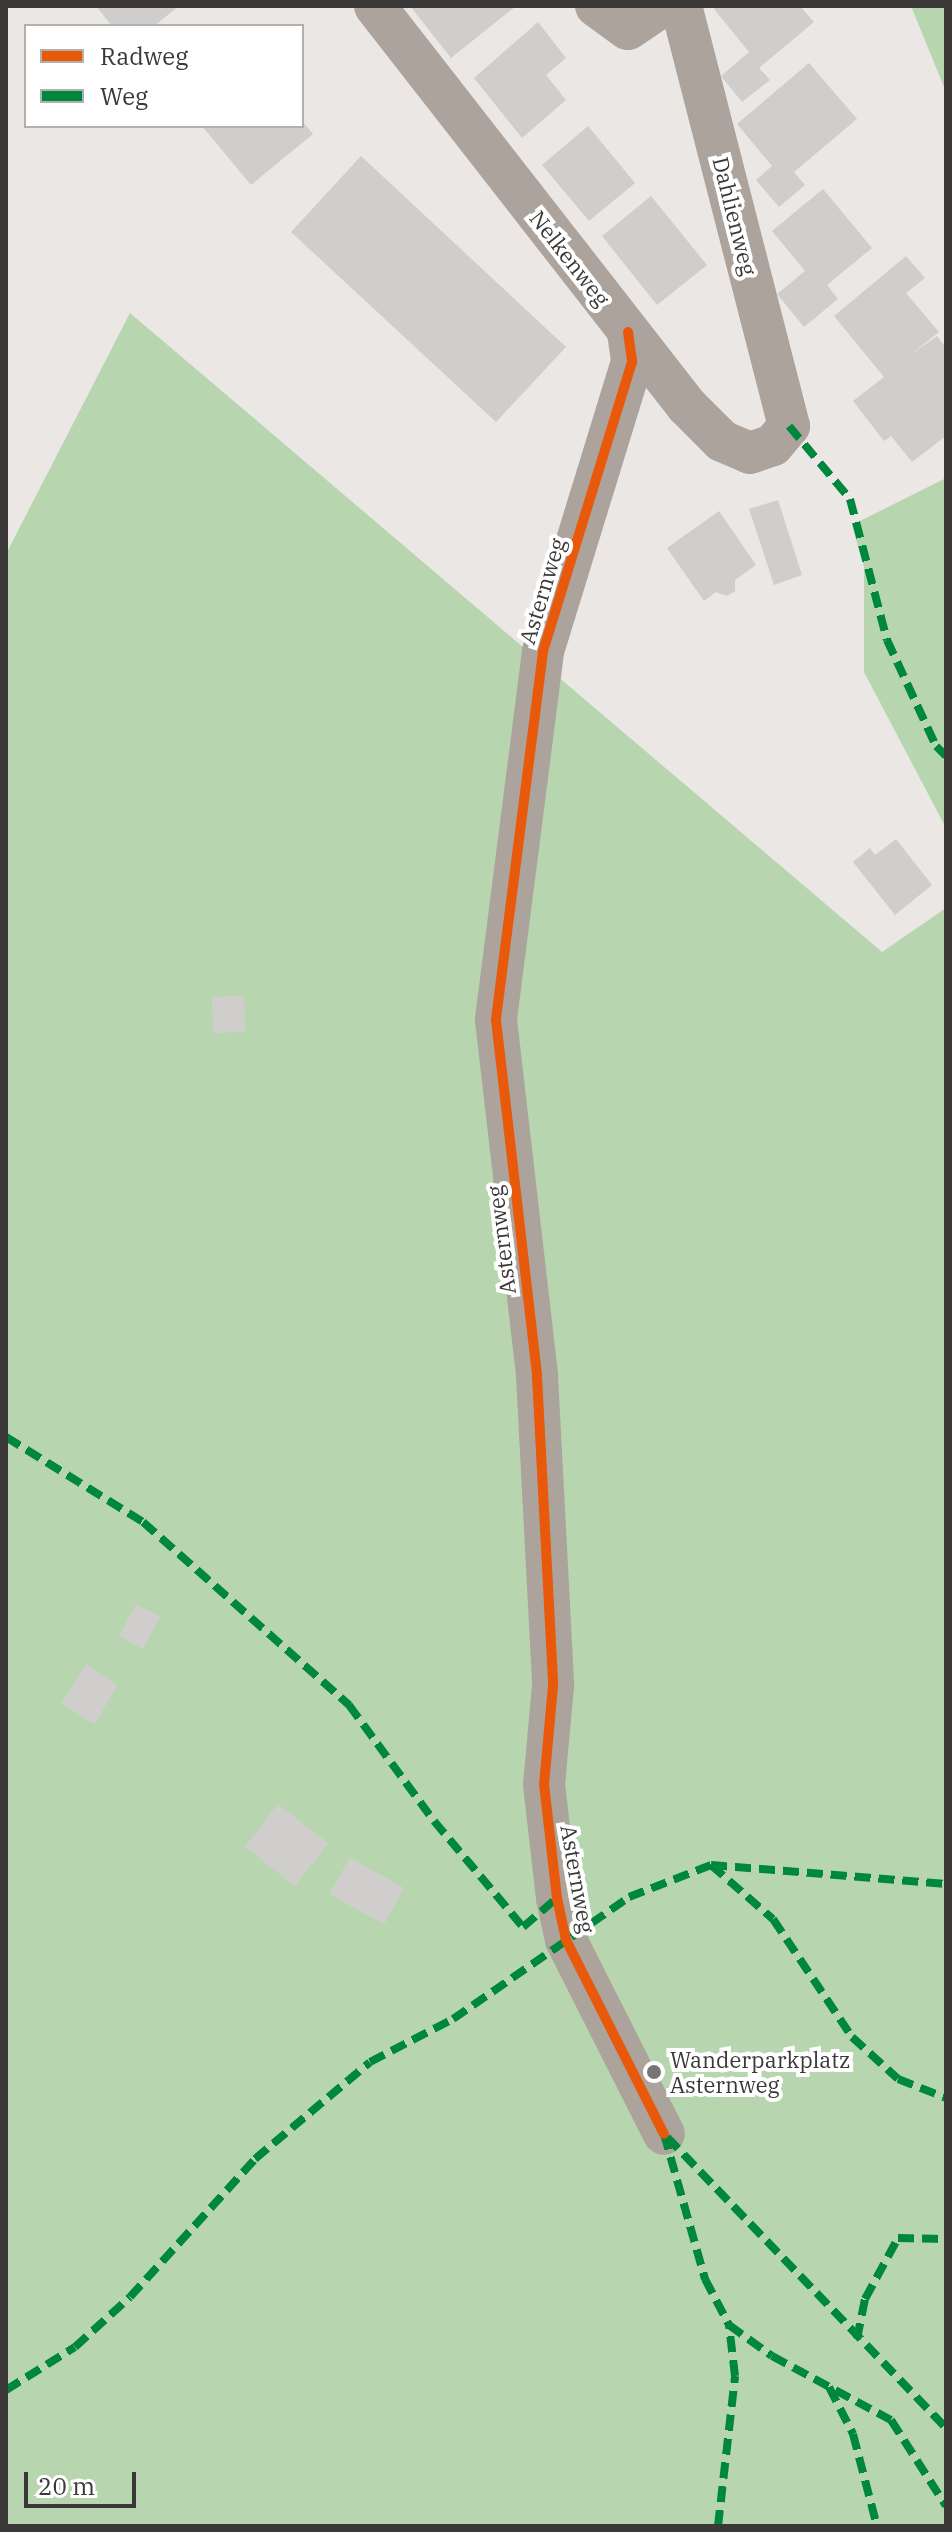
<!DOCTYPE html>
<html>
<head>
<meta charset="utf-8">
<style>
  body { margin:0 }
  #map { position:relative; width:952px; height:2532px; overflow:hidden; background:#eae7e5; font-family:"IBM Plex Serif",serif }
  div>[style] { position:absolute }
  .green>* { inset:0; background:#b7d6b0 }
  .building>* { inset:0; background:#d0cecd }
  .minor>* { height:42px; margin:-21px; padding:0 21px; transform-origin:21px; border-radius:21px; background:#aca49c }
  .quiet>* { height:8px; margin-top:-4px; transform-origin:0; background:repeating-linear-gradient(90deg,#00873e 0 16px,transparent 0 24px) }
  .cycleway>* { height:10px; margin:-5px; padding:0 5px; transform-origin:5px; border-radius:5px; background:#e8590c }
  .dots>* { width:22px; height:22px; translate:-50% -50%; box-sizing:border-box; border:4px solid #fff; border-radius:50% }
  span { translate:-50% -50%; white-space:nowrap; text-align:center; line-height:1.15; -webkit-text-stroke:8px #fff; paint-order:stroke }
  .street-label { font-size:22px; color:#3a3938 }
  .poi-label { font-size:22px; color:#3a3938 }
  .left { translate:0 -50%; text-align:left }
  .frame { position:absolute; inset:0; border:8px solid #3a3938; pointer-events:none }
  .legend { position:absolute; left:24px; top:24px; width:280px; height:104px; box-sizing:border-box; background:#fff; border:2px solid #b0b0af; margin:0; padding:10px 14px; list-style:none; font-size:24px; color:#3a3938 }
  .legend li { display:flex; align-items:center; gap:16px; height:40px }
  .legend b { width:40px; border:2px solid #b0b0af }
  .scale { position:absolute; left:24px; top:2472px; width:112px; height:36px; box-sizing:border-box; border:4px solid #3a3938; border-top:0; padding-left:10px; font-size:24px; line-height:28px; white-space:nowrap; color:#3a3938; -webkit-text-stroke:6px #fff; paint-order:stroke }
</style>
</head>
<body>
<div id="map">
  <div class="green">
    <div style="clip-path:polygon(911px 6px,946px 6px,946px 92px)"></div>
    <div style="clip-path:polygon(130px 313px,882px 952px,946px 908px,946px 2526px,6px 2526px,6px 554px)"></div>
    <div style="clip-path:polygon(946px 478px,946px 828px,864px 672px,864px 567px,852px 525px)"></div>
  </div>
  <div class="building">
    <div style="clip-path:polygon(96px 6px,179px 6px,154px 26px,112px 26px)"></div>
    <div style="clip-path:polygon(410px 6px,516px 6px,451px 58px)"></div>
    <div style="clip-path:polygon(717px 6px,800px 6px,814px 22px,759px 68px,770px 80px,742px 102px,721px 76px,749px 52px,714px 9px)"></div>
    <div style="clip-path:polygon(538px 22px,566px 58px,546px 75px,566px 100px,522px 138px,474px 78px)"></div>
    <div style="clip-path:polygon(809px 63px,857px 119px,794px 172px,805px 185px,779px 207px,756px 180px,772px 166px,737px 124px)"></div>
    <div style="clip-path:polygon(302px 121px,313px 134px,251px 185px,202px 126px,302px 126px)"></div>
    <div style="clip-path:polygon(588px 126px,635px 183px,589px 221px,542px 165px)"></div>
    <div style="clip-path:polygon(361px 156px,566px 347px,496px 422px,291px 232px)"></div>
    <div style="clip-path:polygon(823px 189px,872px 248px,827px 285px,838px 299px,804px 327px,777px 294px,805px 271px,772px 231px)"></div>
    <div style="clip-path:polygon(651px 196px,707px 265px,657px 305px,602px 236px)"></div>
    <div style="clip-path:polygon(906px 256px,925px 278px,906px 293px,939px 332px,910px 355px,937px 336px,946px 348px,946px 436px,912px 462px,891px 436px,884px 441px,853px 401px,884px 377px,834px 316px)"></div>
    <div style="clip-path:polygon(778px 500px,802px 575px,774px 585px,749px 509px)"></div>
    <div style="clip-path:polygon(719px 511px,756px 565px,735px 580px,735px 591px,727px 596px,716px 592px,704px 601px,667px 548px)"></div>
    <div style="clip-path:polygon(896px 839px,932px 885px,895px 915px,853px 862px,870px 848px,875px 855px)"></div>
    <div style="clip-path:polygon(244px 996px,245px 1032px,213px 1033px,212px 997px)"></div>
    <div style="clip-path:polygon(136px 1604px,160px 1617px,143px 1649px,119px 1636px)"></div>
    <div style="clip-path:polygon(86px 1664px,118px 1685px,94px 1724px,61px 1703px)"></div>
    <div style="clip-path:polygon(278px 1804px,328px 1843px,295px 1886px,245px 1847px)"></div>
    <div style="clip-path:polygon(350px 1858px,404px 1888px,384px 1924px,329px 1894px)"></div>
  </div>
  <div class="minor">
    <div style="left:375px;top:6px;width:507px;rotate:52.05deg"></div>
    <div style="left:687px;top:406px;width:49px;rotate:45deg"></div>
    <div style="left:722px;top:441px;width:30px;rotate:23deg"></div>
    <div style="left:750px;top:453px;width:24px;rotate:-19deg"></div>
    <div style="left:773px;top:445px;width:25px;rotate:-50deg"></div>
    <div style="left:789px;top:426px;width:434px;rotate:-104.4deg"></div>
    <div style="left:596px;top:6px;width:39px;rotate:36deg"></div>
    <div style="left:628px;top:29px;width:41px;rotate:-34.1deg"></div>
    <div style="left:628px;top:332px;width:30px;rotate:82deg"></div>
    <div style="left:632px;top:362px;width:303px;rotate:107.1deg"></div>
    <div style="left:543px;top:652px;width:371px;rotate:97.3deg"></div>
    <div style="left:496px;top:1020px;width:358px;rotate:83.4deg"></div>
    <div style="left:537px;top:1376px;width:310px;rotate:87deg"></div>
    <div style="left:553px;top:1686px;width:98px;rotate:95.2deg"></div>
    <div style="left:544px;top:1784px;width:115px;rotate:83.5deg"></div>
    <div style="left:557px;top:1898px;width:43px;rotate:77.9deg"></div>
    <div style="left:566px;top:1940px;width:217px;rotate:63.2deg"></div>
  </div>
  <div class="quiet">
    <div style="left:789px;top:426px;width:95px;rotate:50.1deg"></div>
    <div style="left:850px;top:499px;width:146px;rotate:75.3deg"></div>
    <div style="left:887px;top:640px;width:117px;rotate:65.2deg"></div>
    <div style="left:936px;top:746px;width:14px;rotate:45deg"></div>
    <div style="left:6px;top:1437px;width:161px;rotate:31.8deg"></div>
    <div style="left:143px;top:1522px;width:276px;rotate:41.6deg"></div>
    <div style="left:349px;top:1705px;width:144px;rotate:53.8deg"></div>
    <div style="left:434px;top:1821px;width:138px;rotate:50deg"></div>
    <div style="left:523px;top:1927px;width:45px;rotate:-40.5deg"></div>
    <div style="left:711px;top:1865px;width:236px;rotate:4.6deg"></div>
    <div style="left:664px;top:2134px;width:151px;rotate:74.2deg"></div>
    <div style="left:705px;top:2279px;width:52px;rotate:62.4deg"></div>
    <div style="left:729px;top:2325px;width:53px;rotate:35.8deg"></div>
    <div style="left:772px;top:2356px;width:135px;rotate:28.3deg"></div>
    <div style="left:891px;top:2420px;width:102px;rotate:57.4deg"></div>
    <div style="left:667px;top:2137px;width:403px;rotate:46.2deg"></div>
    <div style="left:857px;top:2339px;width:41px;rotate:-78.7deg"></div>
    <div style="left:865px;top:2299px;width:69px;rotate:-61.6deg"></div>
    <div style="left:898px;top:2238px;width:48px;rotate:1.2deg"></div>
    <div style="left:829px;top:2387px;width:53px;rotate:62.9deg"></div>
    <div style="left:853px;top:2434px;width:95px;rotate:75.4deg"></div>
    <div style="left:6px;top:2390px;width:81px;rotate:-31.9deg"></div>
    <div style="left:75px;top:2347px;width:74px;rotate:-42.3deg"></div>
    <div style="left:130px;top:2297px;width:186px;rotate:-47.8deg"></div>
    <div style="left:255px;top:2159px;width:150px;rotate:-40.1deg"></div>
    <div style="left:370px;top:2062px;width:93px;rotate:-27.4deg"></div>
    <div style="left:453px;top:2019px;width:214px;rotate:-34.7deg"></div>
    <div style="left:629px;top:1897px;width:88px;rotate:-21.3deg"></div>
    <div style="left:711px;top:1865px;width:82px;rotate:41.1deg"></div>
    <div style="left:773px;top:1919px;width:142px;rotate:56.2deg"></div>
    <div style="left:852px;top:2037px;width:62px;rotate:42.4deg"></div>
    <div style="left:898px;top:2079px;width:52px;rotate:21.6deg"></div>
    <div style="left:718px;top:2526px;width:151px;rotate:-83.5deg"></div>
    <div style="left:735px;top:2376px;width:51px;rotate:-96.7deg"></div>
  </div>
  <div class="cycleway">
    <div style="left:628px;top:332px;width:30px;rotate:82deg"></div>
    <div style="left:632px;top:362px;width:303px;rotate:107.1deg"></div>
    <div style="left:543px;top:652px;width:371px;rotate:97.3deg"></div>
    <div style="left:496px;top:1020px;width:358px;rotate:83.4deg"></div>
    <div style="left:537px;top:1376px;width:310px;rotate:87deg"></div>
    <div style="left:553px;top:1686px;width:98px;rotate:95.2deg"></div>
    <div style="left:544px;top:1784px;width:115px;rotate:83.5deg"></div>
    <div style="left:557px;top:1898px;width:43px;rotate:77.9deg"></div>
    <div style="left:566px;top:1940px;width:217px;rotate:63.2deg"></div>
  </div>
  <div class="dots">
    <div style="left:654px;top:2072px;background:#787675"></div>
  </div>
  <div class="street-label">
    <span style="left:735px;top:216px;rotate:76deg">Dahlienweg</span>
    <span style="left:570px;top:258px;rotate:52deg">Nelkenweg</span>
    <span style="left:542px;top:591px;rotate:-73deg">Asternweg</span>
    <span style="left:501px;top:1240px;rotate:-97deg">Asternweg</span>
    <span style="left:578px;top:1879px;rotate:80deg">Asternweg</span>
  </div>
  <div class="poi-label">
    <span class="left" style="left:670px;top:2072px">Wanderparkplatz<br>Asternweg</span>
  </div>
  <div class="frame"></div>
  <ul class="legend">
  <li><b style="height:10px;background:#e8590c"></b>Radweg</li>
  <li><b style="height:10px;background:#00873e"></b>Weg</li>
  </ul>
  <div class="scale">20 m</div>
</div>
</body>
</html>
